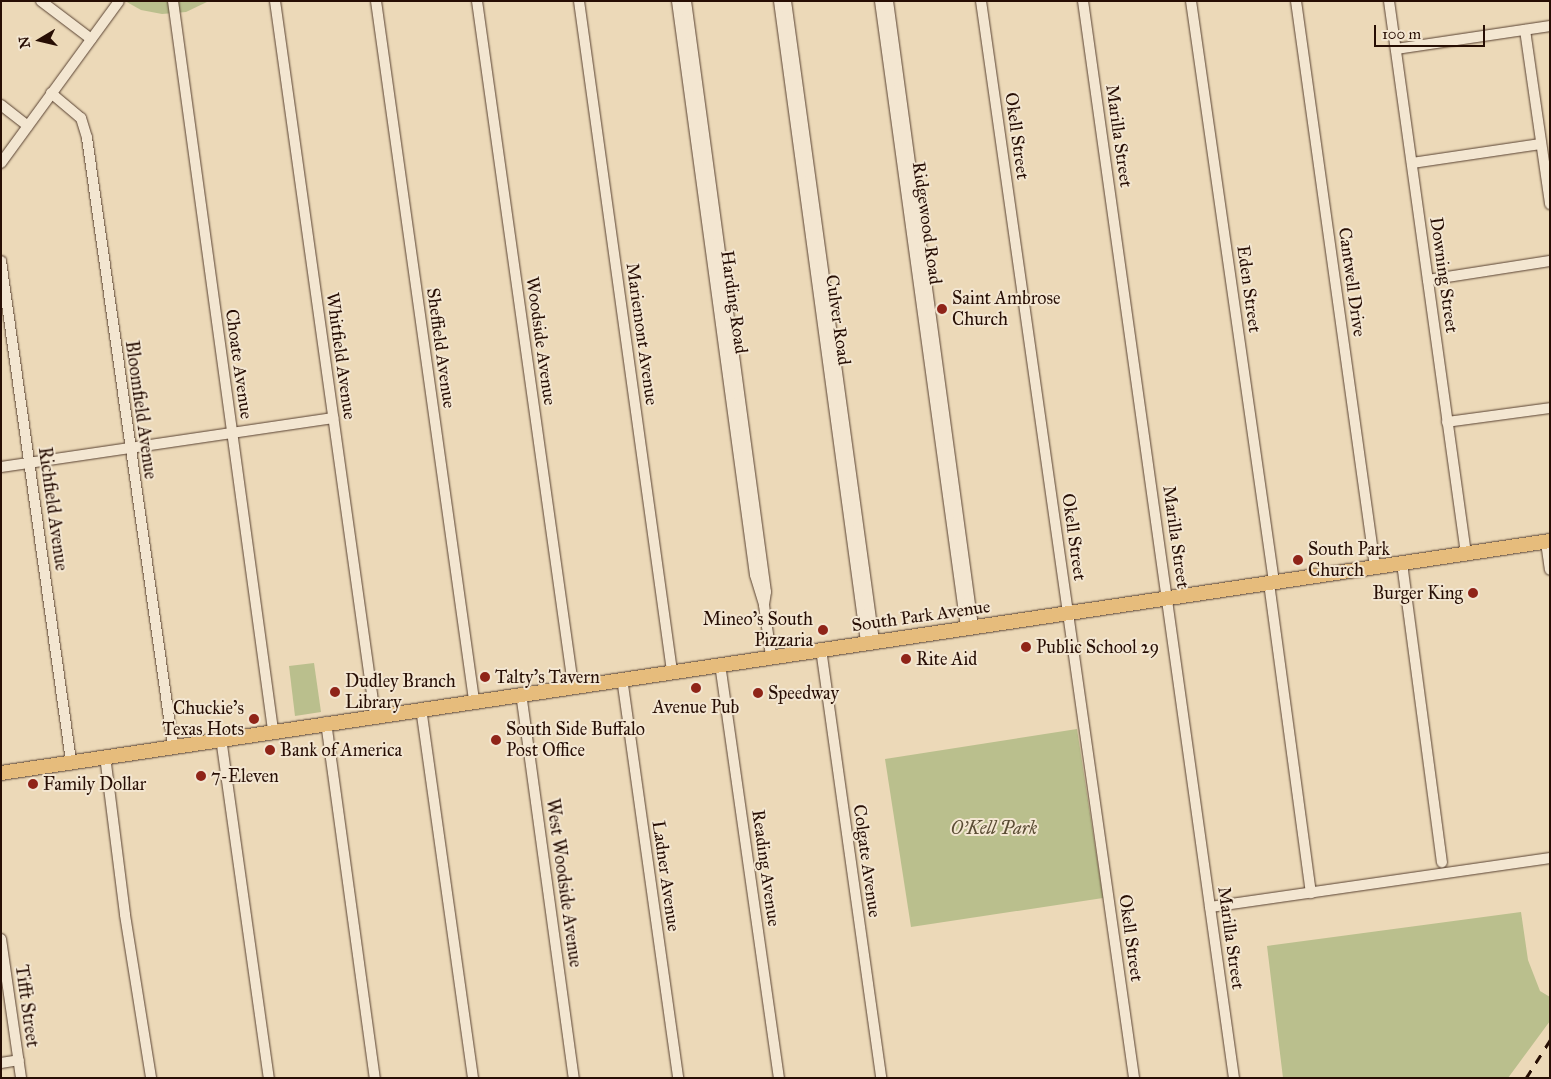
<!DOCTYPE html>
<html>
<head>
<meta charset="utf-8">
<style>
  body { margin:0 }
  #map { position:relative; width:1551px; height:1079px; overflow:hidden; background:#ecd9b8; font-family:"IM FELL Great Primer",serif }
  div>[style] { position:absolute }
  .green>* { inset:0; background:#babf8d }
  .roads { filter:drop-shadow(0 0 1px #584131) drop-shadow(0 0 1px #584131) }
  .minor>* { height:10px; margin:-5px; padding:0 5px; transform-origin:5px; border-radius:5px; background:#f3e6d1 }
  .major>* { height:14px; margin:-7px; padding:0 7px; transform-origin:7px; border-radius:7px; background:#e6bc7c }
  .rail>* { height:2.5px; margin-top:-1.25px; transform-origin:0; background:repeating-linear-gradient(90deg,#270e04 0 9px,transparent 0 18px) }
  .dots>* { width:14px; height:14px; translate:-50% -50%; box-sizing:border-box; border:2px solid #f3e6d1; border-radius:50% }
  span { translate:-50% -50%; white-space:nowrap; text-align:center; line-height:1.15; -webkit-text-stroke:4px #f3e6d1; paint-order:stroke }
  .street-label { font-size:18px; color:#270e04 }
  .poi-label { font-size:18px; color:#270e04 }
  .left { translate:0 -50%; text-align:left }
  .right { translate:-100% -50%; text-align:right }
  .park-label { font-size:18px; color:#5a4c34; font-style:italic }
  .frame { position:absolute; inset:0; border:2px solid #270e04; pointer-events:none }
  .north { position:absolute; left:15px; top:15px; width:50px; height:50px; -webkit-text-stroke:4px #f3e6d1; paint-order:stroke; rotate:261deg; font-size:14px; font-weight:700; line-height:20px; text-align:center; color:#270e04 }
  .north::after { content:''; display:block; margin:auto; width:18px; height:22px; background:#270e04; clip-path:polygon(50% 0,100% 100%,50% 72%,0 100%) }
  .scale { position:absolute; left:1374px; top:25px; width:111px; height:22px; box-sizing:border-box; border:2px solid #270e04; border-top:0; padding-left:6px; font-size:15px; line-height:18px; white-space:nowrap; color:#270e04; -webkit-text-stroke:4px #f3e6d1; paint-order:stroke }
</style>
</head>
<body>
<div id="map">
  <div class="green">
    <div style="clip-path:polygon(125px 1px,209px 1px,186px 12px,162px 14px,141px 10px)"></div>
    <div style="clip-path:polygon(314px 663px,321px 712px,295px 716px,289px 666px)"></div>
    <div style="clip-path:polygon(1077px 729px,1103px 898px,911px 927px,885px 759px)"></div>
    <div style="clip-path:polygon(1521px 912px,1528px 960px,1540px 991px,1550px 997px,1550px 1021px,1508px 1078px,1283px 1078px,1267px 946px)"></div>
  </div>
  <div class="roads">
    <div class="minor">
      <div style="left:41px;top:1px;width:63px;rotate:37.2deg"></div>
      <div style="left:173px;top:1px;width:736px;rotate:82.19deg"></div>
      <div style="left:275px;top:1px;width:721px;rotate:82.03deg"></div>
      <div style="left:376px;top:1px;width:706px;rotate:82.02deg"></div>
      <div style="left:477px;top:1px;width:691px;rotate:82.01deg"></div>
      <div style="left:579px;top:1px;width:676px;rotate:82.1deg"></div>
      <div style="left:677px;top:1px;width:579px;rotate:82.26deg"></div>
      <div style="left:755px;top:575px;width:31px;rotate:73deg"></div>
      <div style="left:764px;top:605px;width:51px;rotate:82.2deg"></div>
      <div style="left:686px;top:1px;width:596px;rotate:82.29deg"></div>
      <div style="left:766px;top:592px;width:13px;rotate:99deg"></div>
      <div style="left:779px;top:1px;width:647px;rotate:82.27deg"></div>
      <div style="left:786px;top:1px;width:646px;rotate:82.17deg"></div>
      <div style="left:880px;top:1px;width:632px;rotate:82.18deg"></div>
      <div style="left:888px;top:1px;width:631px;rotate:82.26deg"></div>
      <div style="left:981px;top:1px;width:1088px;rotate:81.91deg"></div>
      <div style="left:1083px;top:1px;width:1088px;rotate:82.02deg"></div>
      <div style="left:1191px;top:1px;width:587px;rotate:81.87deg"></div>
      <div style="left:1296px;top:1px;width:571px;rotate:82.05deg"></div>
      <div style="left:1389px;top:1px;width:558px;rotate:82.07deg"></div>
      <div style="left:1525px;top:30px;width:176px;rotate:81.8deg"></div>
      <div style="left:1396px;top:49px;width:156px;rotate:-8.5deg"></div>
      <div style="left:51px;top:93px;width:39px;rotate:40deg"></div>
      <div style="left:81px;top:118px;width:21px;rotate:73deg"></div>
      <div style="left:87px;top:138px;width:614px;rotate:81.95deg"></div>
      <div style="left:1px;top:105px;width:34px;rotate:38deg"></div>
      <div style="left:1px;top:163px;width:200px;rotate:-53.9deg"></div>
      <div style="left:1412px;top:163px;width:130px;rotate:-8.4deg"></div>
      <div style="left:1px;top:261px;width:505px;rotate:82.03deg"></div>
      <div style="left:1428px;top:280px;width:123px;rotate:-8.9deg"></div>
      <div style="left:1447px;top:422px;width:104px;rotate:-7.7deg"></div>
      <div style="left:1px;top:467px;width:336px;rotate:-8.4deg"></div>
      <div style="left:1546px;top:542px;width:28px;rotate:82deg"></div>
      <div style="left:1402px;top:563px;width:302px;rotate:82.4deg"></div>
      <div style="left:1269px;top:583px;width:313px;rotate:82.3deg"></div>
      <div style="left:821px;top:649px;width:433px;rotate:82deg"></div>
      <div style="left:720px;top:664px;width:418px;rotate:81.9deg"></div>
      <div style="left:622px;top:678px;width:404px;rotate:82deg"></div>
      <div style="left:521px;top:693px;width:389px;rotate:82.2deg"></div>
      <div style="left:421px;top:708px;width:374px;rotate:82deg"></div>
      <div style="left:326px;top:722px;width:359px;rotate:82.2deg"></div>
      <div style="left:221px;top:738px;width:343px;rotate:82deg"></div>
      <div style="left:105px;top:756px;width:160px;rotate:82.8deg"></div>
      <div style="left:125px;top:915px;width:165px;rotate:80.9deg"></div>
      <div style="left:1210px;top:907px;width:344px;rotate:-8.2deg"></div>
      <div style="left:1px;top:939px;width:140px;rotate:81.8deg"></div>
      <div style="left:1px;top:1063px;width:18px;rotate:-9deg"></div>
    </div>
    <div class="major">
      <div style="left:1px;top:773px;width:1566px;rotate:-8.52deg"></div>
    </div>
  </div>
  <div class="rail">
    <div style="left:1526px;top:1078px;width:45px;rotate:-57.7deg"></div>
  </div>
  <div class="dots">
    <div style="left:942px;top:309px;background:#8f2418"></div>
    <div style="left:1298px;top:560px;background:#8f2418"></div>
    <div style="left:1473px;top:593px;background:#8f2418"></div>
    <div style="left:823px;top:630px;background:#8f2418"></div>
    <div style="left:1026px;top:647px;background:#8f2418"></div>
    <div style="left:906px;top:659px;background:#8f2418"></div>
    <div style="left:485px;top:677px;background:#8f2418"></div>
    <div style="left:696px;top:688px;background:#8f2418"></div>
    <div style="left:335px;top:692px;background:#8f2418"></div>
    <div style="left:758px;top:693px;background:#8f2418"></div>
    <div style="left:254px;top:719px;background:#8f2418"></div>
    <div style="left:496px;top:740px;background:#8f2418"></div>
    <div style="left:270px;top:750px;background:#8f2418"></div>
    <div style="left:201px;top:776px;background:#8f2418"></div>
    <div style="left:33px;top:784px;background:#8f2418"></div>
  </div>
  <div class="street-label">
    <span style="left:1017px;top:136px;rotate:82deg">Okell Street</span>
    <span style="left:1119px;top:136px;rotate:82deg">Marilla Street</span>
    <span style="left:927px;top:223px;rotate:82deg">Ridgewood Road</span>
    <span style="left:1444px;top:275px;rotate:82deg">Downing Street</span>
    <span style="left:1352px;top:282px;rotate:82deg">Cantwell Drive</span>
    <span style="left:1249px;top:289px;rotate:82deg">Eden Street</span>
    <span style="left:734px;top:302px;rotate:82deg">Harding Road</span>
    <span style="left:838px;top:320px;rotate:82deg">Culver Road</span>
    <span style="left:642px;top:334px;rotate:82deg">Mariemont Avenue</span>
    <span style="left:541px;top:341px;rotate:82deg">Woodside Avenue</span>
    <span style="left:441px;top:348px;rotate:82deg">Sheffield Avenue</span>
    <span style="left:341px;top:356px;rotate:82deg">Whitfield Avenue</span>
    <span style="left:239px;top:364px;rotate:82deg">Choate Avenue</span>
    <span style="left:141px;top:410px;rotate:82deg">Bloomfield Avenue</span>
    <span style="left:53px;top:509px;rotate:82deg">Richfield Avenue</span>
    <span style="left:1074px;top:537px;rotate:82deg">Okell Street</span>
    <span style="left:1176px;top:537px;rotate:82deg">Marilla Street</span>
    <span style="left:921px;top:616px;rotate:-8deg">South Park Avenue</span>
    <span style="left:867px;top:861px;rotate:82deg">Colgate Avenue</span>
    <span style="left:766px;top:868px;rotate:82deg">Reading Avenue</span>
    <span style="left:666px;top:876px;rotate:82deg">Ladner Avenue</span>
    <span style="left:564px;top:883px;rotate:82deg">West Woodside Avenue</span>
    <span style="left:1131px;top:938px;rotate:82deg">Okell Street</span>
    <span style="left:1231px;top:938px;rotate:82deg">Marilla Street</span>
    <span style="left:27px;top:1006px;rotate:82deg">Tifft Street</span>
  </div>
  <div class="poi-label">
    <span class="left" style="left:952px;top:309px">Saint Ambrose<br>Church</span>
    <span class="left" style="left:1308px;top:560px">South Park<br>Church</span>
    <span class="right" style="left:1463px;top:593px">Burger King</span>
    <span class="right" style="left:813px;top:630px">Mineo's South<br>Pizzaria</span>
    <span class="left" style="left:1036px;top:647px">Public School 29</span>
    <span class="left" style="left:916px;top:659px">Rite Aid</span>
    <span class="left" style="left:495px;top:677px">Talty's Tavern</span>
    <span class="left" style="left:345px;top:692px">Dudley Branch<br>Library</span>
    <span class="left" style="left:768px;top:693px">Speedway</span>
    <span style="left:696px;top:707px">Avenue Pub</span>
    <span class="right" style="left:244px;top:719px">Chuckie's<br>Texas Hots</span>
    <span class="left" style="left:506px;top:740px">South Side Buffalo<br>Post Office</span>
    <span class="left" style="left:280px;top:750px">Bank of America</span>
    <span class="left" style="left:211px;top:776px">7-Eleven</span>
    <span class="left" style="left:43px;top:784px">Family Dollar</span>
  </div>
  <div class="park-label">
    <span style="left:994px;top:828px">O'Kell Park</span>
  </div>
  <div class="frame"></div>
  <div class="north">N</div>
  <div class="scale">100 m</div>
</div>
</body>
</html>
